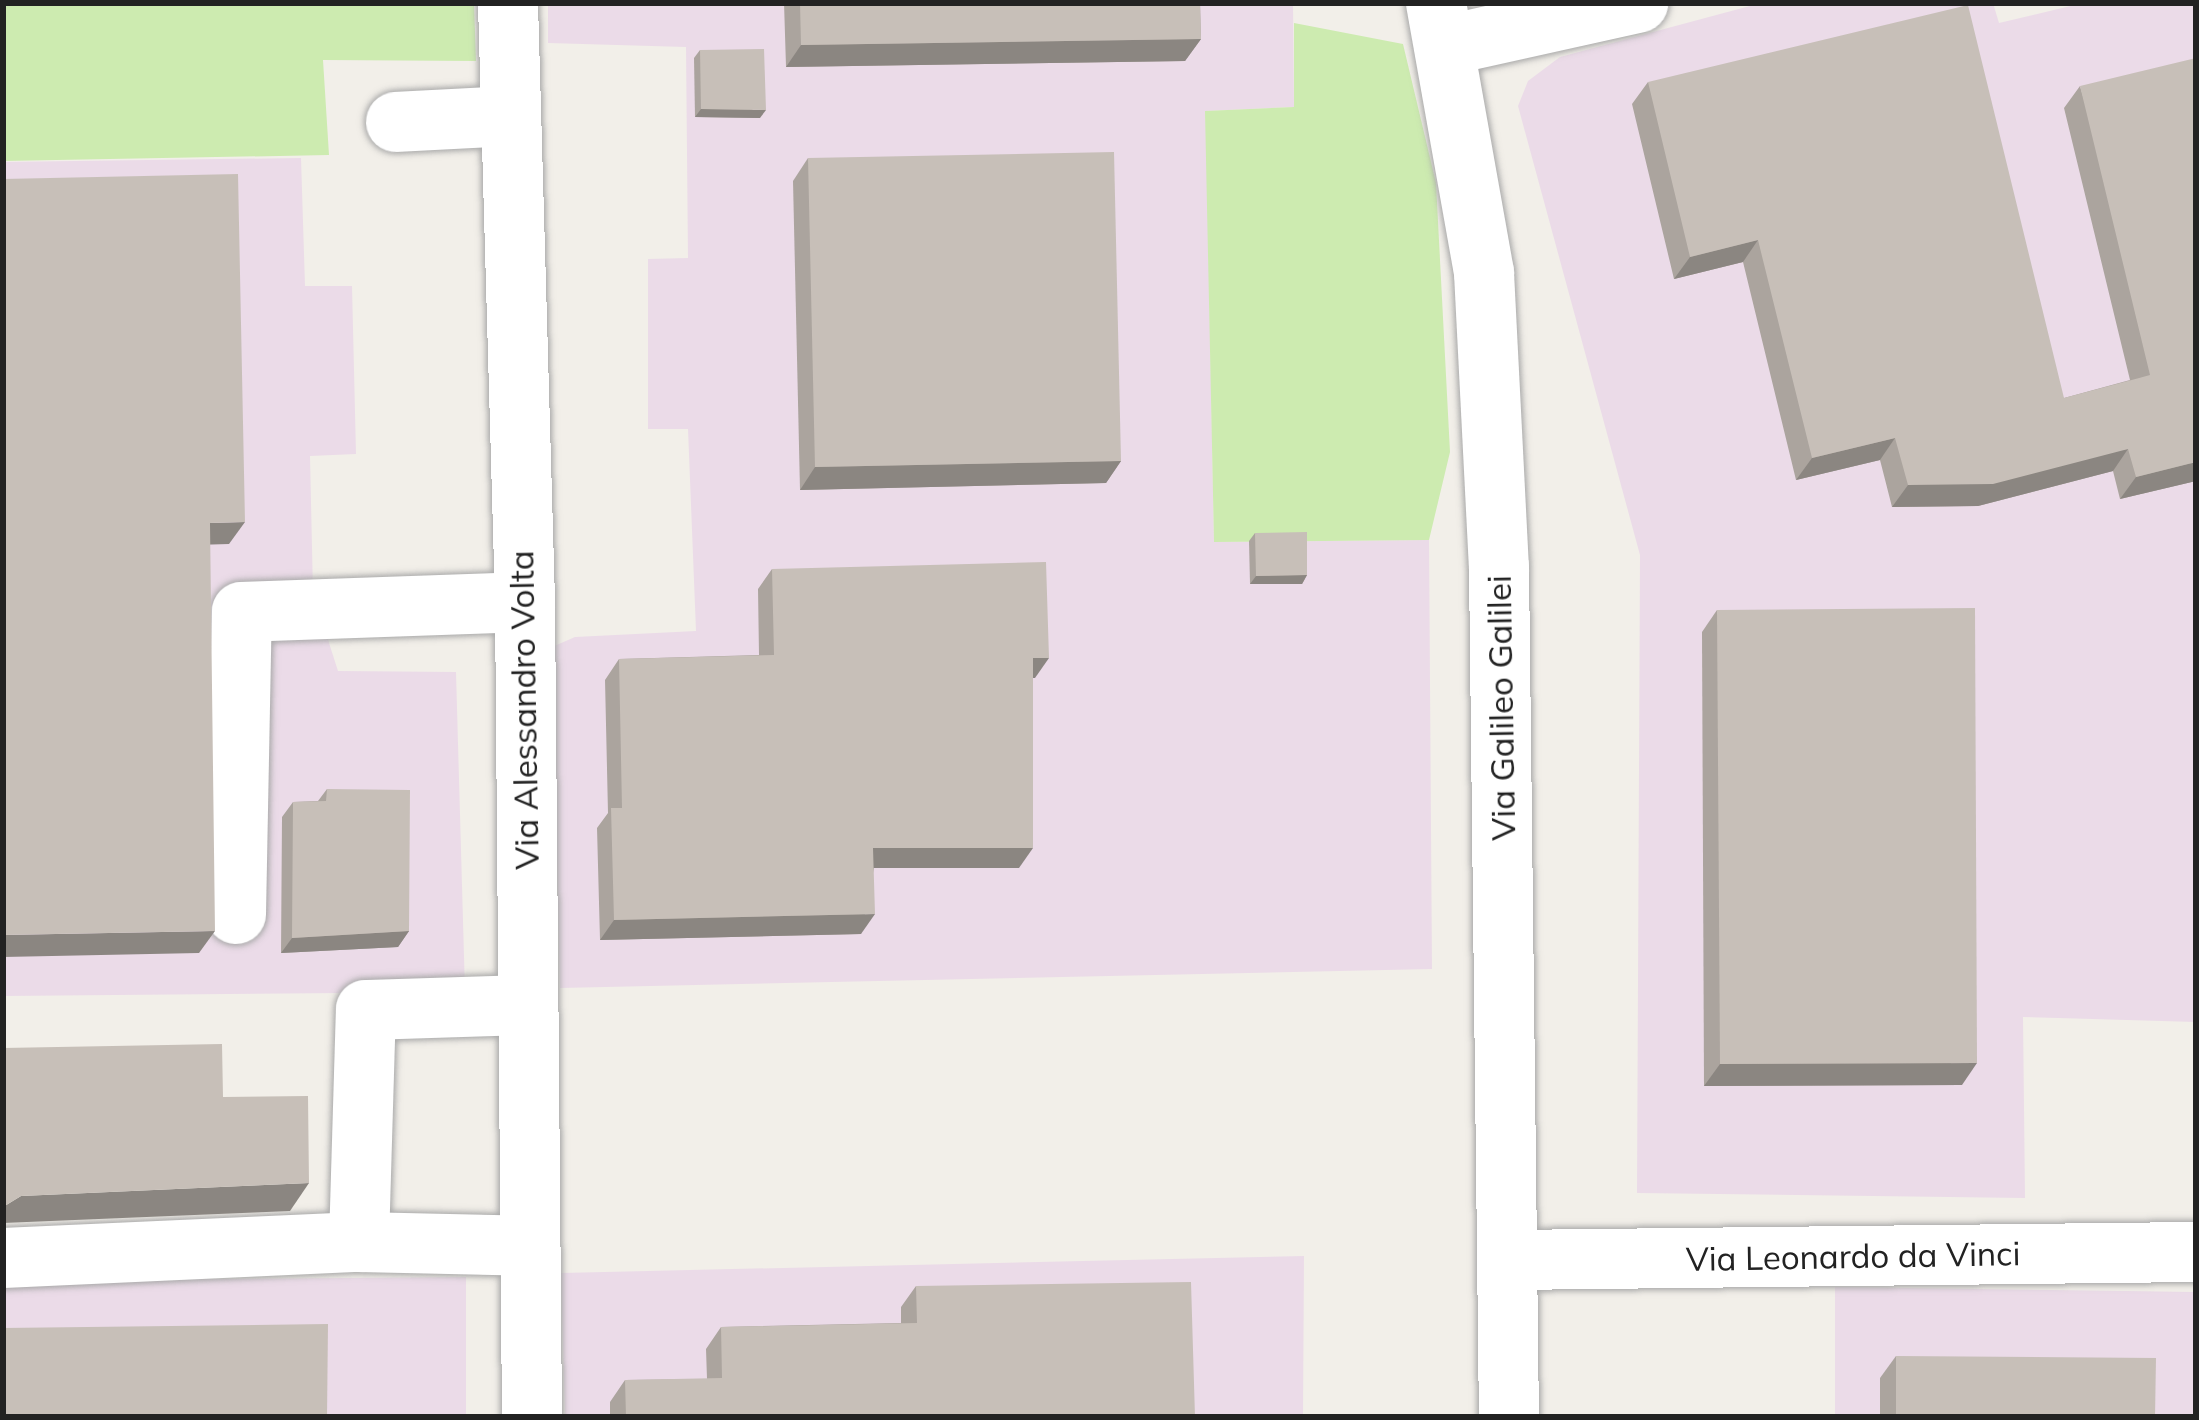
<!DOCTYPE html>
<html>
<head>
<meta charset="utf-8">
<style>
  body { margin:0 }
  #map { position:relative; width:2199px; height:1420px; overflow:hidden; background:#f2efe9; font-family:Mulish,sans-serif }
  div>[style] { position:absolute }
  .industrial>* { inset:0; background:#ebdbe8 }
  .grass>* { inset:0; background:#cdebb0 }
  .roads { filter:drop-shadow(0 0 3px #a9a9a9) drop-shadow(0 0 3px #a9a9a9) }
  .minor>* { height:60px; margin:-30px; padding:0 30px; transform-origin:30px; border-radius:30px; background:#fff }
  .wall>* { inset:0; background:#aba49e }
  .shaded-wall>* { inset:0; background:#8b8681 }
  .building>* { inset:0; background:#c7bfb8 }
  span { translate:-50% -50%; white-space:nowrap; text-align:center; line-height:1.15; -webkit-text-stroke:9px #fff; paint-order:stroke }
  .street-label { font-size:33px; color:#222 }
  .frame { position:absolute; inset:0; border:6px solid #222; pointer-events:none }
</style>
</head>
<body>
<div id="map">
  <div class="industrial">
    <div style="clip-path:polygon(548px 3px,1293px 3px,1294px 107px,1206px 111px,1214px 542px,1429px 540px,1432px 969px,560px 988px,552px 647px,575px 637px,696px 631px,688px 429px,648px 429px,648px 259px,688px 258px,686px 47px,548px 43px)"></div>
    <div style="clip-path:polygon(1761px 3px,1993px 3px,1999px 23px,2083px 3px,2196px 3px,2196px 1022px,2023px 1017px,2025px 1198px,1637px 1193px,1640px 555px,1518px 106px,1528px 81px,1560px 57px)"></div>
    <div style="clip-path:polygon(301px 158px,305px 286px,352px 286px,356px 454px,310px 456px,313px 593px,338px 671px,456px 672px,465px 992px,3px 996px,3px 162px)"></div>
    <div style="clip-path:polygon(1304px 1256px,1303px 1417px,565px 1417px,561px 1273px)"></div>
    <div style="clip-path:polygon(466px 1277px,466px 1417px,3px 1417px,3px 1281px)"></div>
    <div style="clip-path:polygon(1835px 1287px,2196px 1292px,2196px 1417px,1835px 1417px)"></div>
  </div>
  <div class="grass">
    <div style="clip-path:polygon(3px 3px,474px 3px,476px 61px,323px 60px,329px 155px,3px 161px)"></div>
    <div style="clip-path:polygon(1294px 23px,1403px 44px,1436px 183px,1450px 452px,1429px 540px,1214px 542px,1205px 111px,1294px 107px)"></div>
  </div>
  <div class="roads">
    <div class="minor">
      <div style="left:508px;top:3px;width:599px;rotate:88.37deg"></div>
      <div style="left:525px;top:602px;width:815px;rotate:89.51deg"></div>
      <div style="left:1436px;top:3px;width:274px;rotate:79.9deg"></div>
      <div style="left:1484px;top:273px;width:294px;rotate:87.1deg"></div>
      <div style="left:1499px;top:567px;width:850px;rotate:89.33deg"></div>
      <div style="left:1448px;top:45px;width:195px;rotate:-12.5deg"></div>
      <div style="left:396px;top:122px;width:113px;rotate:-3deg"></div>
      <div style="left:236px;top:914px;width:302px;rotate:-88.9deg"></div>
      <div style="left:242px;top:612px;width:283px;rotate:-2deg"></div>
      <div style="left:359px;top:1242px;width:170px;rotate:1.3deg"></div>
      <div style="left:3px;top:1258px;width:356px;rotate:-2.6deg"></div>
      <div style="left:359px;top:1242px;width:232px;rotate:-88.3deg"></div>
      <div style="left:366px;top:1010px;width:161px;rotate:-1.8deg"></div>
      <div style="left:1510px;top:1260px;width:686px;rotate:-0.67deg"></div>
    </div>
  </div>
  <div class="wall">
    <div style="clip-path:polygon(784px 3px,1200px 3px,1201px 39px,1185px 61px,786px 67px)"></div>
    <div style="clip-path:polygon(700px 50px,760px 118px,695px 117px,694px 58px)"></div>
    <div style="clip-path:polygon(1648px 82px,2064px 398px,2130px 380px,2064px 108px,2080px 86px,2196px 481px,2120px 499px,2113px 471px,1978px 506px,1892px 507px,1880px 460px,1796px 480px,1743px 262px,1674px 279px,1632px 104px)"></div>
    <div style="clip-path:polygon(808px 158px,1121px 461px,1106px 483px,800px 490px,793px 181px)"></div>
    <div style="clip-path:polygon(1255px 533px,1307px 575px,1302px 584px,1250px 584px,1249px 541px)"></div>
    <div style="clip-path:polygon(772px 569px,1035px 678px,1033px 678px,1019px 868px,874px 868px,861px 934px,600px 940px,597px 828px,608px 813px,605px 680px,619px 659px,759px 655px,758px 589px)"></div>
    <div style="clip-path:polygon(1717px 610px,1962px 1085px,1704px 1086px,1702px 632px)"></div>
    <div style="clip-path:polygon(327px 789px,409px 931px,398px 947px,281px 953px,282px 817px,293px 802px,318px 801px)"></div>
    <div style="clip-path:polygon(916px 1286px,1195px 1417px,610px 1417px,610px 1402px,625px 1380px,707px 1379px,706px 1349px,721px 1327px,901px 1323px,901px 1307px)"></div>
    <div style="clip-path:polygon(1896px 1356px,2155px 1417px,1880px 1417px,1880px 1378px)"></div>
  </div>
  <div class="shaded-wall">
    <div style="clip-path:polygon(1201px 39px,1185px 61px,786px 67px,801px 45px)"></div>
    <div style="clip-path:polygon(701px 109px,766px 110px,760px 118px,695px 117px)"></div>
    <div style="clip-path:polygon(1758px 240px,1743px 262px,1674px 279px,1690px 257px)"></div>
    <div style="clip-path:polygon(1895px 438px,1880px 460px,1796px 480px,1812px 458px)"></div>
    <div style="clip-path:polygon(2128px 449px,2113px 471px,1978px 506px,1892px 507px,1908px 485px)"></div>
    <div style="clip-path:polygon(1121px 461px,1106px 483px,800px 490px,815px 467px)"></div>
    <div style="clip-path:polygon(2196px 462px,2196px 481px,2120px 499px,2136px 477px)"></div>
    <div style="clip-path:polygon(245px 522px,229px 544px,195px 545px,210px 523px)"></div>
    <div style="clip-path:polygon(1307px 575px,1302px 584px,1250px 584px,1256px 576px)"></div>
    <div style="clip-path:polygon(1033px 658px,1049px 658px,1035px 678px,1018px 678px)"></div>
    <div style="clip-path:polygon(873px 848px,1033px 848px,1019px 868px,859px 868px)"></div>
    <div style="clip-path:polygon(875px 914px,861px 934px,600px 940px,614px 920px)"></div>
    <div style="clip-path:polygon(215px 931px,199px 953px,3px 957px,3px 935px)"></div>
    <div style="clip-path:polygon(409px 931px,398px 947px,281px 953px,292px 938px)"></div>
    <div style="clip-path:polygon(1977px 1063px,1962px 1085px,1704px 1086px,1720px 1064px)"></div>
    <div style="clip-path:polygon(309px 1183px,290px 1211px,3px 1223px,3px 1207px,21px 1196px)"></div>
  </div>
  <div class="building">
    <div style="clip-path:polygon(800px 3px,1200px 3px,1201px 39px,801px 45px)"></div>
    <div style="clip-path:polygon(1968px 5px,2064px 398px,2150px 375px,2080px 86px,2196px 58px,2196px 462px,2136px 477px,2128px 449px,1993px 484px,1908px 485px,1895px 438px,1812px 458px,1758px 240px,1690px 257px,1648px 82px)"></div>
    <div style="clip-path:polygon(764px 49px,766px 110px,701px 109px,700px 50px)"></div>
    <div style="clip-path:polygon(1114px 152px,1121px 461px,815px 467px,808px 158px)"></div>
    <div style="clip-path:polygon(238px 174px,245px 522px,210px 523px,215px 931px,3px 935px,3px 179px)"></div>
    <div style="clip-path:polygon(1307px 532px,1307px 575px,1256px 576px,1255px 533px)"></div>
    <div style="clip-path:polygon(1046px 562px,1049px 658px,1033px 658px,1033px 848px,873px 848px,875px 914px,614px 920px,611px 808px,622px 808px,619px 659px,774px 655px,772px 569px)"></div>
    <div style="clip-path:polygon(1975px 608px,1977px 1063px,1720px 1064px,1717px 610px)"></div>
    <div style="clip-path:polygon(327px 789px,410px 790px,409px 931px,292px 938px,293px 802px,326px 801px)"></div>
    <div style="clip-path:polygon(222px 1044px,223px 1097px,308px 1096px,309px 1183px,21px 1196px,3px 1207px,3px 1048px)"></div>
    <div style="clip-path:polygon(1191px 1282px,1195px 1417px,626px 1417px,625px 1380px,722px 1378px,721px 1327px,917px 1323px,916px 1286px)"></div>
    <div style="clip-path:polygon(328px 1324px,327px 1417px,3px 1417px,3px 1328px)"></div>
    <div style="clip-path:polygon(1896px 1356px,2156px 1358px,2155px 1417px,1896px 1417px)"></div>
  </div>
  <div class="street-label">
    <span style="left:1501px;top:708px;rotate:-91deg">Via Galileo Galilei</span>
    <span style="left:524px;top:710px;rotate:-91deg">Via Alessandro Volta</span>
    <span style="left:1853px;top:1256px;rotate:-1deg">Via Leonardo da Vinci</span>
  </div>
  <div class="frame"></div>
</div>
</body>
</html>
